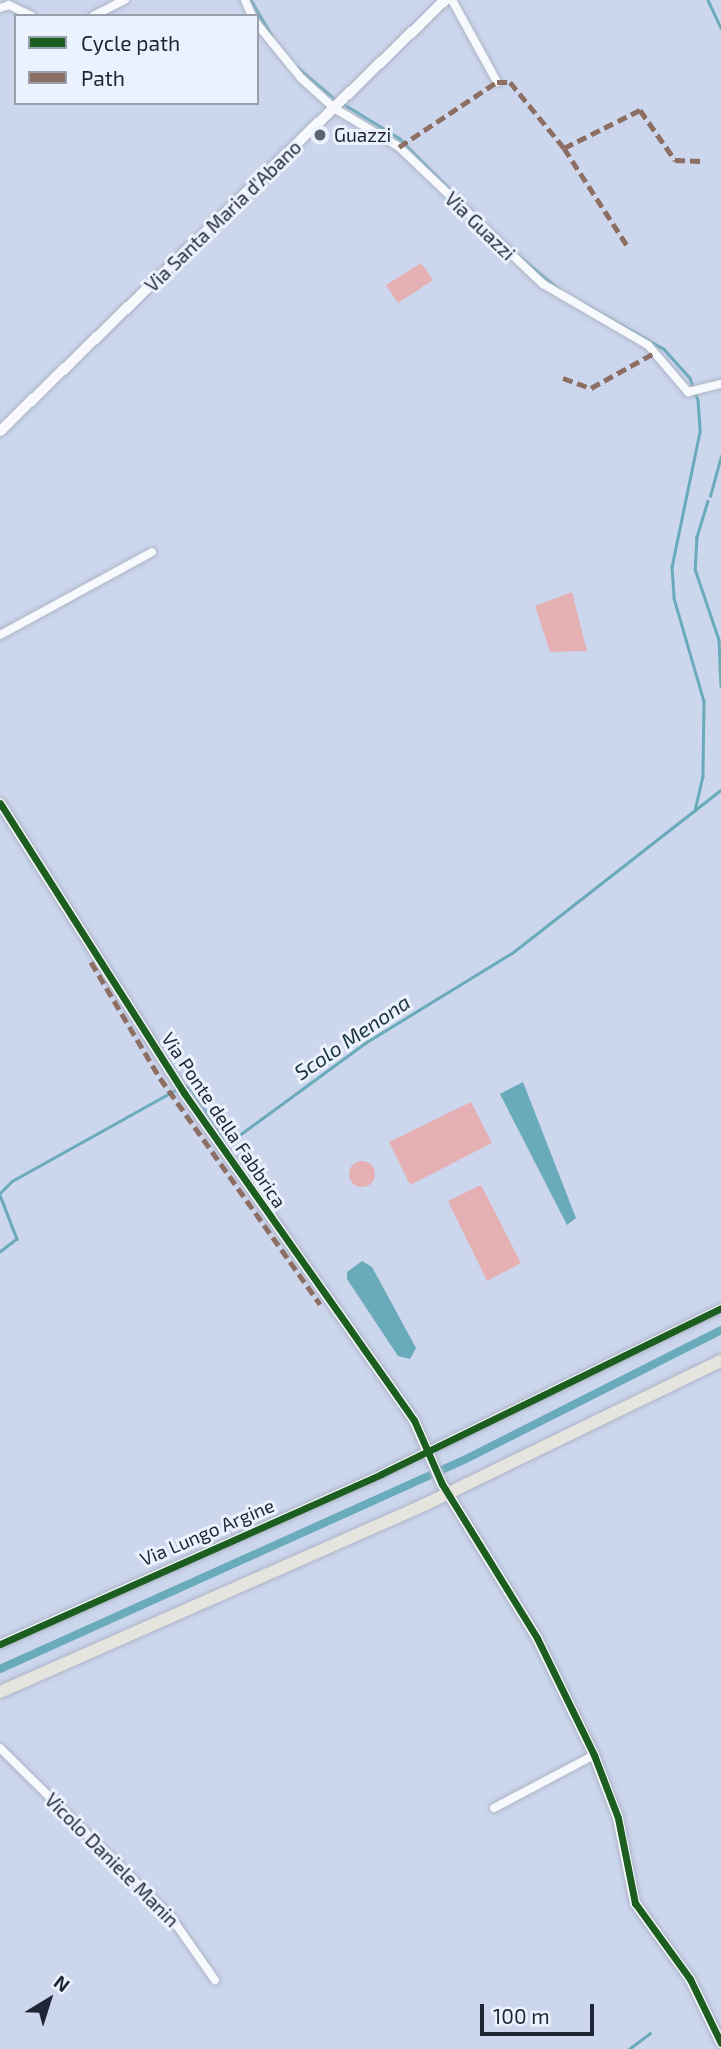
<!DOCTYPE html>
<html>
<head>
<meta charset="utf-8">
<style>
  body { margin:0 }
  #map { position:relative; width:721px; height:2049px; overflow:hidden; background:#ccd6ed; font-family:"Exo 2",sans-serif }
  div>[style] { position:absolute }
  .green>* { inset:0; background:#e5b0b3 }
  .round { border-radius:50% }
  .water>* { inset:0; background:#69abbb }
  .stream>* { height:2.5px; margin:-1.25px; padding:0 1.25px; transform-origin:1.25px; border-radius:1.25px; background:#69abbb }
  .canal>* { height:8px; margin:-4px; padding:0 4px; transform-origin:4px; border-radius:4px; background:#69abbb }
  .roads { filter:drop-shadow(0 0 2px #adb4c6) drop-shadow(0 0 2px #adb4c6) }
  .minor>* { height:8px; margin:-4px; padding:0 4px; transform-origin:4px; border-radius:4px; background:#f7f9fc }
  .tertiary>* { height:10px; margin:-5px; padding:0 5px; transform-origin:5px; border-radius:5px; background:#f7f9fc }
  .primary>* { height:12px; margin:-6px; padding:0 6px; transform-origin:6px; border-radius:6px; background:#e6e4df }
  .quiet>* { height:5px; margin-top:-2.5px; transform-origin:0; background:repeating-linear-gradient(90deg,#8d6e63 0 10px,transparent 0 15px) }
  .cycleway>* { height:7px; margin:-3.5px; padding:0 3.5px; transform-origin:3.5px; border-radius:3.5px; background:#1b5e20 }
  .dots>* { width:19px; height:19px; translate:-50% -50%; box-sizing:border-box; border:4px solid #ecf1fe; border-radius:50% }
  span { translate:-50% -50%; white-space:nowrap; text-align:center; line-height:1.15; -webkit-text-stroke:6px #ecf1fe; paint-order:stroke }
  .poi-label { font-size:19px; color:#1f2534 }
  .left { translate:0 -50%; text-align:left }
  .street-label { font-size:19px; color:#1f2534 }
  .water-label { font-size:21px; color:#1a363a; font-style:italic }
  .legend { position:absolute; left:14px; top:14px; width:245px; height:91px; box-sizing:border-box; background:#ecf1fe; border:2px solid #9a9fad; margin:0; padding:9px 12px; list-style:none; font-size:21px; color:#1f2534 }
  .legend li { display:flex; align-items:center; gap:14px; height:35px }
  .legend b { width:35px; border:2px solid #9a9fad }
  .north { position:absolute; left:14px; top:1965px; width:70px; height:70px; -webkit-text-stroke:5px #ecf1fe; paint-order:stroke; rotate:38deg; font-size:19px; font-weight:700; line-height:28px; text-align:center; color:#1f2534 }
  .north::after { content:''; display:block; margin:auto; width:24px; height:32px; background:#1f2534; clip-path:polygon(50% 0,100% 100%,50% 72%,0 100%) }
  .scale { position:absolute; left:480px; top:2004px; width:114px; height:32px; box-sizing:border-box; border:4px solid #1f2534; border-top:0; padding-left:9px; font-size:21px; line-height:24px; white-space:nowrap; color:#1f2534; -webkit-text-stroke:5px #ecf1fe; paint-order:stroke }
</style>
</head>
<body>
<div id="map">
  <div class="green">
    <div style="clip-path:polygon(421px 263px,433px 280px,398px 303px,386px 285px)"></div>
    <div style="clip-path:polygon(572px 592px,587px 651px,550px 652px,535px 606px)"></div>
    <div style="clip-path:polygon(471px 1102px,492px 1143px,410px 1185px,389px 1142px)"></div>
    <div class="round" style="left:349px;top:1161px;width:26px;height:26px"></div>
    <div style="clip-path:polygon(481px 1185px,521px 1263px,487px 1281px,448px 1201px)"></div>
  </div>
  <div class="water">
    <div style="clip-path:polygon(523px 1082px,576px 1218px,567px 1225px,500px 1094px)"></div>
    <div style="clip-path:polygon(362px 1261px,372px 1267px,416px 1348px,410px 1359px,398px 1356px,347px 1279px,347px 1272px)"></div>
  </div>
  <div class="stream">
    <div style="left:251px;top:0;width:42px;rotate:59.7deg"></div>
    <div style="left:708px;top:0;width:31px;rotate:65deg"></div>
    <div style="left:296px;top:66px;width:52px;rotate:40.4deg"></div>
    <div style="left:342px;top:103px;width:67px;rotate:31.6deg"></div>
    <div style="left:399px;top:138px;width:91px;rotate:45.4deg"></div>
    <div style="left:513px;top:251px;width:60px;rotate:39.6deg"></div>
    <div style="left:583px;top:303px;width:93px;rotate:29.6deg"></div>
    <div style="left:664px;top:349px;width:39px;rotate:48deg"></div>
    <div style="left:690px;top:378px;width:23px;rotate:70deg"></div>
    <div style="left:698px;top:400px;width:32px;rotate:86deg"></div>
    <div style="left:700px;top:432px;width:138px;rotate:101.7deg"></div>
    <div style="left:672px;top:567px;width:31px;rotate:86deg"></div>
    <div style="left:674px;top:598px;width:107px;rotate:73.8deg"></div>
    <div style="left:704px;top:701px;width:75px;rotate:90.8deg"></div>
    <div style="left:703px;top:776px;width:36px;rotate:103deg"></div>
    <div style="left:710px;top:496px;width:41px;rotate:-74.6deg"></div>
    <div style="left:708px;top:501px;width:37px;rotate:107deg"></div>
    <div style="left:697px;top:536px;width:33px;rotate:93deg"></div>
    <div style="left:695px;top:569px;width:75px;rotate:71.3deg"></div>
    <div style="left:719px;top:640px;width:46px;rotate:87.5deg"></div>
    <div style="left:182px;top:1086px;width:8px;rotate:7deg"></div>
    <div style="left:190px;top:1087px;width:59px;rotate:56deg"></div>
    <div style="left:223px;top:1136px;width:15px"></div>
    <div style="left:238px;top:1136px;width:157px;rotate:-36.2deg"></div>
    <div style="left:365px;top:1043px;width:172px;rotate:-31.5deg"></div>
    <div style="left:512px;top:953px;width:265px;rotate:-38deg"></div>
    <div style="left:0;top:1193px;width:17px;rotate:-45deg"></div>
    <div style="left:12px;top:1181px;width:189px;rotate:-29.1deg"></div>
    <div style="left:0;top:1195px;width:47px;rotate:68.9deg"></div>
    <div style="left:17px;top:1239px;width:21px;rotate:143deg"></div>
    <div style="left:629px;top:2049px;width:26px;rotate:-37deg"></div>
  </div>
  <div class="canal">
    <div style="left:0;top:1669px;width:509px;rotate:-24.25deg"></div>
    <div style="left:464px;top:1460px;width:288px;rotate:-26.8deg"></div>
  </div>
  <div class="roads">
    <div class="minor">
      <div style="left:245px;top:0;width:17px;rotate:66deg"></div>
      <div style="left:452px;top:0;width:94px;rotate:61.2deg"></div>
      <div style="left:0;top:8px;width:9px;rotate:-18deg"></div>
      <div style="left:9px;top:5px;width:25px;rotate:26deg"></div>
      <div style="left:93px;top:16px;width:36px;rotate:-27deg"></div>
      <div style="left:257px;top:24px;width:70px;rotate:50.8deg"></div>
      <div style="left:301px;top:78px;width:45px;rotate:42.3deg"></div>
      <div style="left:334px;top:108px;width:76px;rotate:31deg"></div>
      <div style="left:399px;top:147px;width:199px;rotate:43.6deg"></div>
      <div style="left:543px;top:284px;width:121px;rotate:30.2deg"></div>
      <div style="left:648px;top:345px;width:62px;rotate:49.6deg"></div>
      <div style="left:688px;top:392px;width:34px;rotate:-14deg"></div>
      <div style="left:0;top:635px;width:173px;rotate:-28.6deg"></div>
      <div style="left:0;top:1644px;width:417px;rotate:-24deg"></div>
      <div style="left:381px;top:1474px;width:378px;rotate:-26deg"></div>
      <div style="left:0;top:1748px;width:240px;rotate:44.7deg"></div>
      <div style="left:171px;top:1917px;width:77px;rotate:55.1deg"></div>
      <div style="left:494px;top:1808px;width:113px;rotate:-27.9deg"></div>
    </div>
    <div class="tertiary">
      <div style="left:0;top:431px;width:620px;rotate:-44.08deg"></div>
      <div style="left:0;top:803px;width:343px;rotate:57.6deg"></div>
      <div style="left:184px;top:1093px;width:400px;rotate:54.9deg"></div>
      <div style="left:414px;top:1420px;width:70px;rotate:66.4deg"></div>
      <div style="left:442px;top:1484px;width:181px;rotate:58.3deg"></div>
      <div style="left:537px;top:1638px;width:130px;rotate:64deg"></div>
      <div style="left:594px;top:1755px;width:67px;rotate:69.1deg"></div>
      <div style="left:618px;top:1818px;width:87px;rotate:78.7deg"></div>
      <div style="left:635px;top:1903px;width:94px;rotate:54.1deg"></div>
      <div style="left:690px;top:1979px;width:71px;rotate:64.2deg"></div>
    </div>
    <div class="primary">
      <div style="left:0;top:1692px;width:466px;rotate:-23.8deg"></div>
      <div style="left:426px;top:1504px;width:328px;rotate:-25.9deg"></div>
    </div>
  </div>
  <div class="quiet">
    <div style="left:399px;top:147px;width:118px;rotate:-33.6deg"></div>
    <div style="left:497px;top:82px;width:13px"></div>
    <div style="left:510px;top:82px;width:85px;rotate:50.7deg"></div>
    <div style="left:564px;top:148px;width:85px;rotate:-26.6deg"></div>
    <div style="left:640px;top:110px;width:61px;rotate:55deg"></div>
    <div style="left:675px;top:160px;width:26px;rotate:2deg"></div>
    <div style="left:564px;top:148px;width:118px;rotate:57.1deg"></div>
    <div style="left:563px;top:378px;width:30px;rotate:20deg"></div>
    <div style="left:591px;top:388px;width:74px;rotate:-29deg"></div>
    <div style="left:91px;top:962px;width:135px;rotate:59.3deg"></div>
    <div style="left:160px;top:1078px;width:277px;rotate:54.7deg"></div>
  </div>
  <div class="cycleway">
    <div style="left:0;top:803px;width:343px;rotate:57.6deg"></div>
    <div style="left:184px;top:1093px;width:400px;rotate:54.9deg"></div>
    <div style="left:414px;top:1420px;width:70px;rotate:66.4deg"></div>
    <div style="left:442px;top:1484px;width:181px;rotate:58.3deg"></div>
    <div style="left:537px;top:1638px;width:130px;rotate:64deg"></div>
    <div style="left:594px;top:1755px;width:67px;rotate:69.1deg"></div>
    <div style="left:618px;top:1818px;width:87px;rotate:78.7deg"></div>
    <div style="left:635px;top:1903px;width:94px;rotate:54.1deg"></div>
    <div style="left:690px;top:1979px;width:71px;rotate:64.2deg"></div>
    <div style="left:0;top:1644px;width:417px;rotate:-24deg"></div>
    <div style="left:381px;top:1474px;width:378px;rotate:-26deg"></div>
  </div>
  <div class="dots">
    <div style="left:320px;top:135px;background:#5c6375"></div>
  </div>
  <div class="poi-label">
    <span class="left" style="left:334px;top:135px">Guazzi</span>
  </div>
  <div class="street-label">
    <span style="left:223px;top:216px;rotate:-44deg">Via Santa Maria d'Abano</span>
    <span style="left:480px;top:226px;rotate:44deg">Via Guazzi</span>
    <span style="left:224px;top:1120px;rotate:56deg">Via Ponte della Fabbrica</span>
    <span style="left:207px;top:1532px;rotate:-23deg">Via Lungo Argine</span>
    <span style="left:112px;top:1860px;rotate:45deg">Vicolo Daniele Manin</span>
  </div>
  <div class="water-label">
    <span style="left:352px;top:1037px;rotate:-34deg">Scolo Menona</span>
  </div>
  <ul class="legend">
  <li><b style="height:9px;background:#1b5e20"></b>Cycle path</li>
  <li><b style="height:9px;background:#8d6e63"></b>Path</li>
  </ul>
  <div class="north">N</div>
  <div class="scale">100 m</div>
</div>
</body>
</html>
